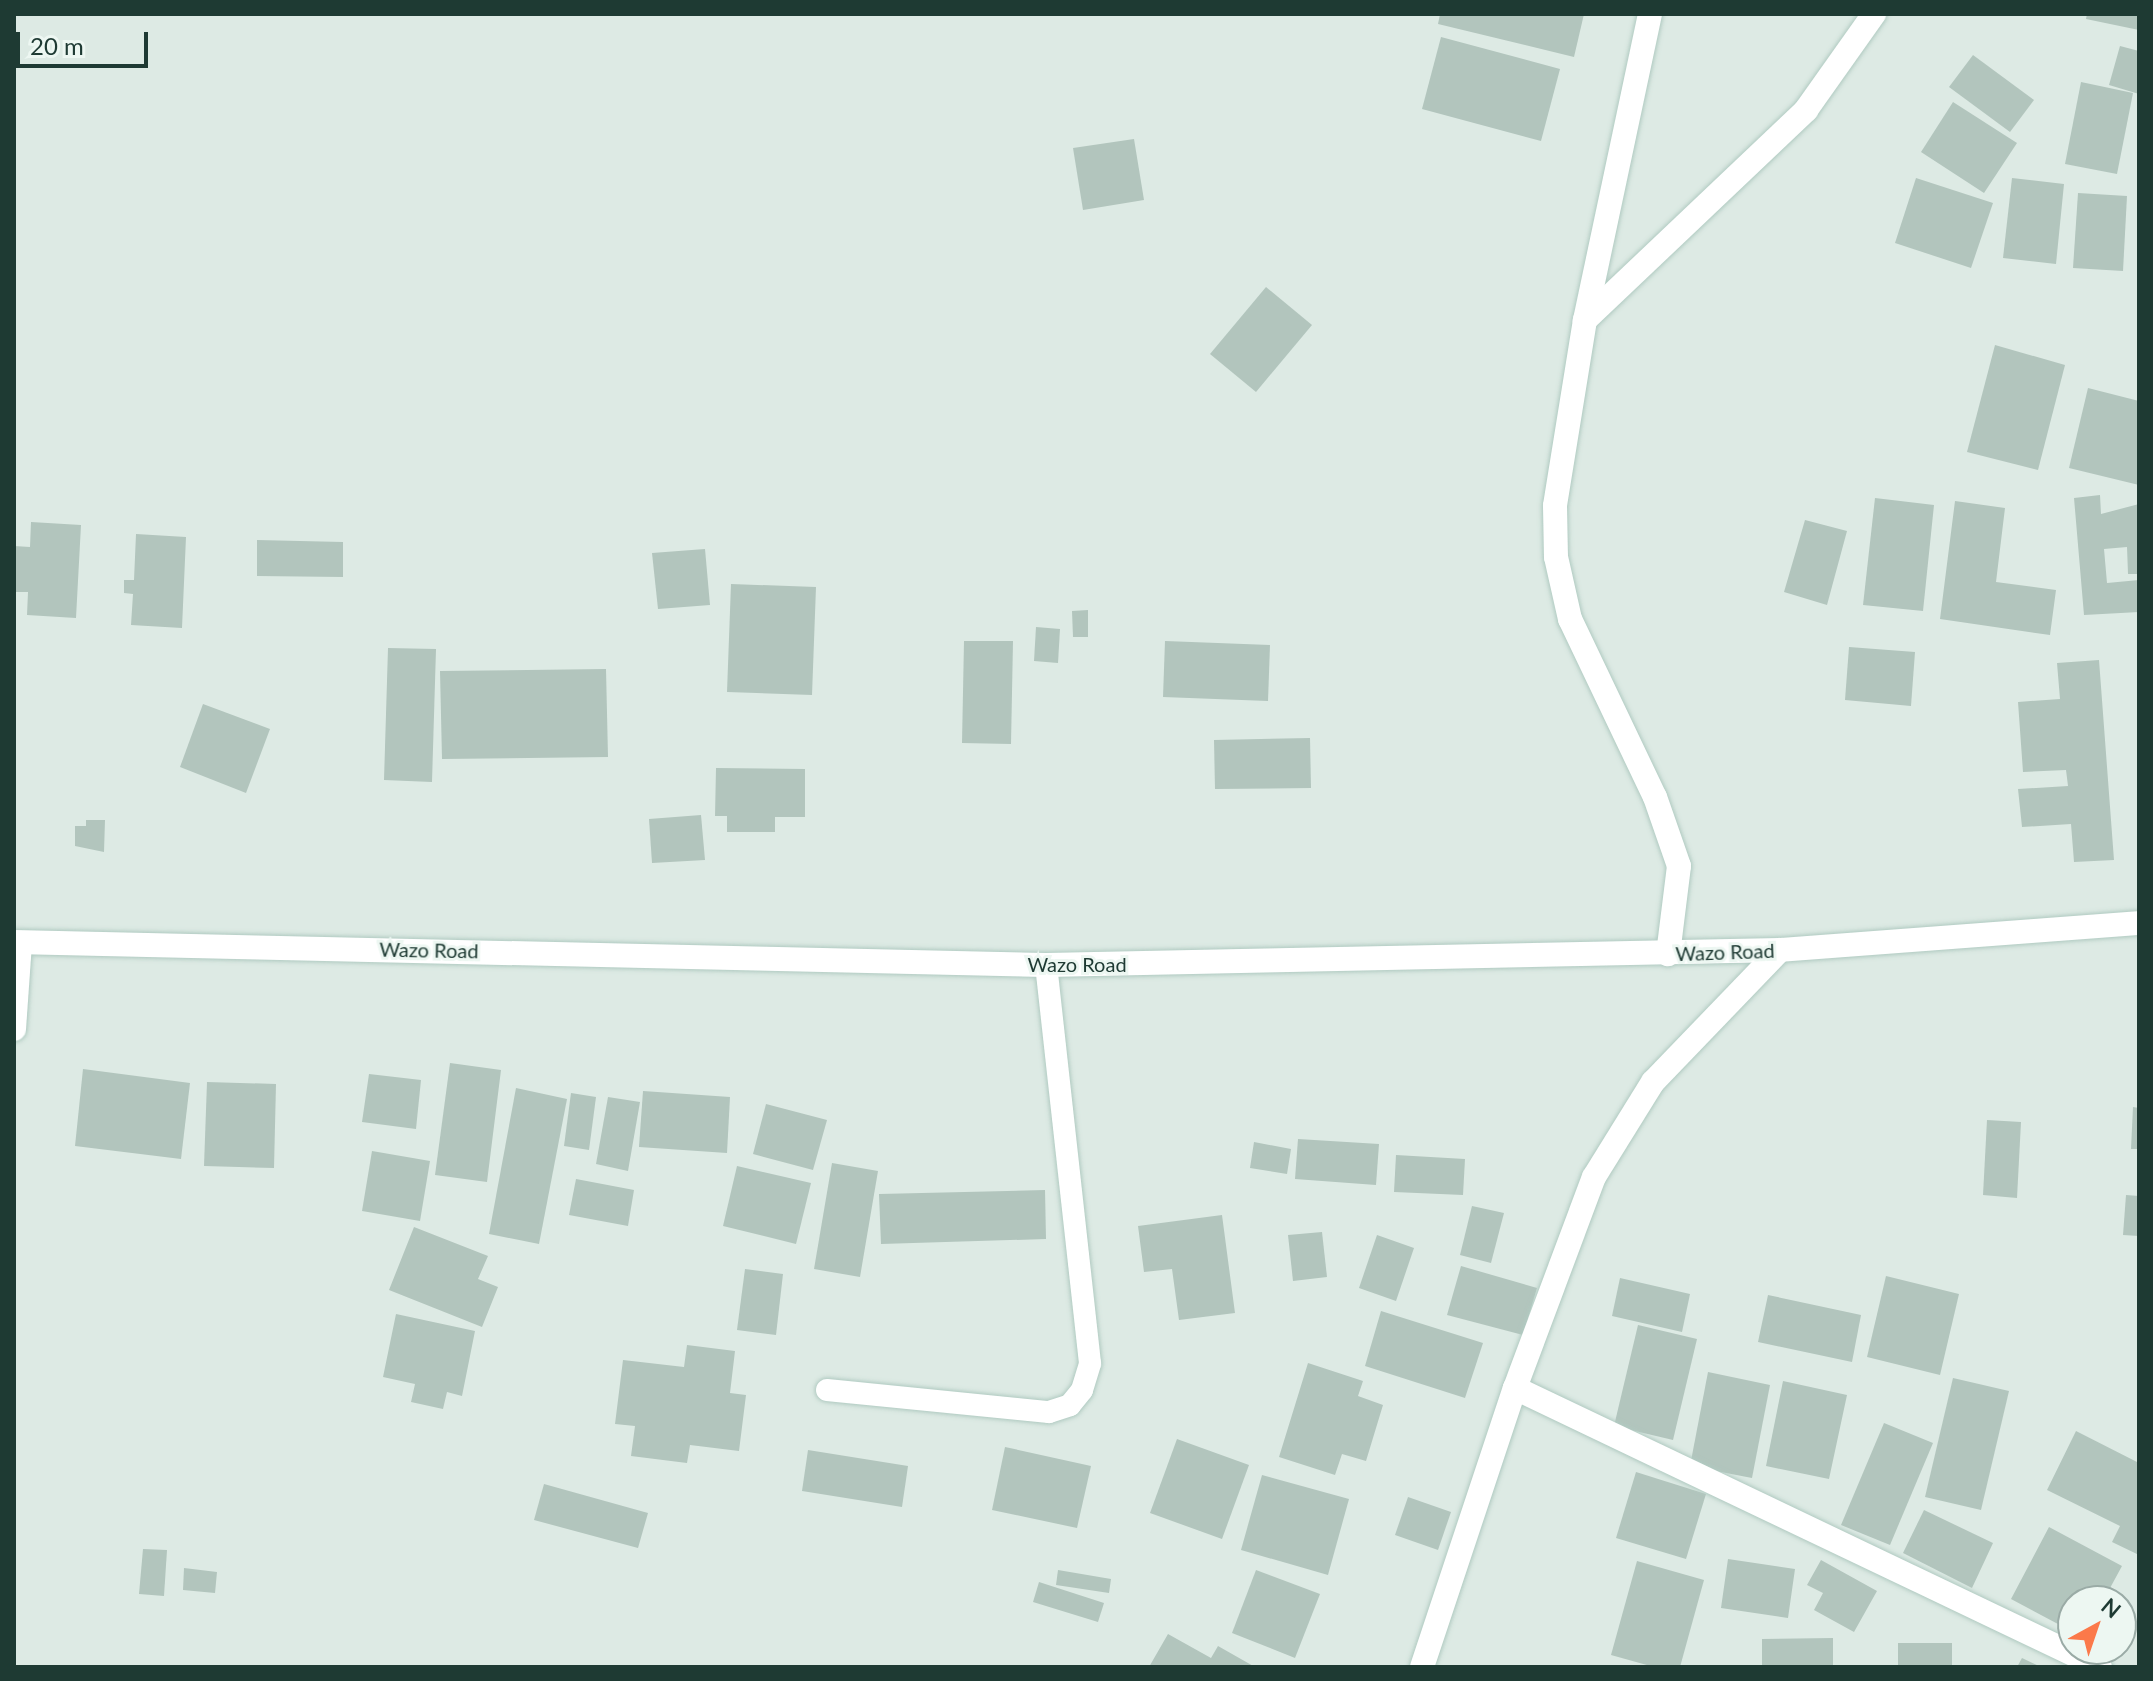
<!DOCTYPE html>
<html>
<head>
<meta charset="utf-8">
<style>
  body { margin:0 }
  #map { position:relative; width:2153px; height:1681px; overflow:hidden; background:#ddeae4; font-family:Lato,sans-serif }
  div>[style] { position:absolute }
  .building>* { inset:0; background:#b2c5bd }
  .roads { filter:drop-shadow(0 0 2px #b0cac1) drop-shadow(0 0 2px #b0cac1) }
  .lane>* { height:22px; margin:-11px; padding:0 11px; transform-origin:11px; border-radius:11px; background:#fff }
  .street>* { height:24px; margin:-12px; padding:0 12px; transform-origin:12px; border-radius:12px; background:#fff }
  .secondary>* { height:24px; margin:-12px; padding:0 12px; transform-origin:12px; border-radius:12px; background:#fff }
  span { translate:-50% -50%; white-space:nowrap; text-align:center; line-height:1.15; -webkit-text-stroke:6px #edf7f2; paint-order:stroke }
  .street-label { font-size:20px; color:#1e3a33 }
  .frame { position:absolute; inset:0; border:16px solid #1e3a33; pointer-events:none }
  .north { position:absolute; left:2057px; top:1585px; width:80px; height:80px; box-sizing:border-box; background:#edf7f2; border:2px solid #9aaba6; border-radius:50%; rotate:40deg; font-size:22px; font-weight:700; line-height:32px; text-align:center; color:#1e3a33 }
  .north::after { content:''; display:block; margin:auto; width:28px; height:36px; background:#fb794a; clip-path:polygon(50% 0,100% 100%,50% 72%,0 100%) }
  .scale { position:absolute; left:16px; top:32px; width:132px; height:36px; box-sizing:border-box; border:4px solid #1e3a33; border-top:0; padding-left:10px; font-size:24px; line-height:28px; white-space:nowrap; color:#1e3a33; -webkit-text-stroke:6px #edf7f2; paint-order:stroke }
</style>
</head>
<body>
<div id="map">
  <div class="building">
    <div style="clip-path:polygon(1440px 14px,1584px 14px,1574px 57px,1438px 24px)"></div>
    <div style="clip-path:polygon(2087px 14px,2139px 14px,2139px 30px,2086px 19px)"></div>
    <div style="clip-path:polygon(1441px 37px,1560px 69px,1541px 141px,1422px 109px)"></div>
    <div style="clip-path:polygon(2120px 46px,2139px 51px,2139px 94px,2109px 85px)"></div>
    <div style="clip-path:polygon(1973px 55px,2034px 100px,2010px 132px,1949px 87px)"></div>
    <div style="clip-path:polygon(2081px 82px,2133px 93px,2117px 174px,2065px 164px)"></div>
    <div style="clip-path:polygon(1953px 102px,2017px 143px,1984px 193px,1921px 152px)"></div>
    <div style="clip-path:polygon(1134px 139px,1144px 200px,1083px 210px,1073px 148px)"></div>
    <div style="clip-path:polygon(1916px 178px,1993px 203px,1971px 268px,1895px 243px)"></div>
    <div style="clip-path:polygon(2012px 178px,2064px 184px,2056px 264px,2003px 258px)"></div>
    <div style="clip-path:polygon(2078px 193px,2127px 196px,2123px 271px,2073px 268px)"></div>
    <div style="clip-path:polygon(1266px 287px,1312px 325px,1256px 392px,1210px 354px)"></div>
    <div style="clip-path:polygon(1995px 345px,2065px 365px,2038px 470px,1967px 452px)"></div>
    <div style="clip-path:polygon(2088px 388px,2139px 401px,2139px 485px,2069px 468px)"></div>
    <div style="clip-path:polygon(2100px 495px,2101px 514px,2139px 504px,2139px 574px,2128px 574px,2127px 547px,2104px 549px,2107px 583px,2139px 580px,2139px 612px,2084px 615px,2074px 498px)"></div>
    <div style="clip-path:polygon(1875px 498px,1934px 505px,1923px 611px,1863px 605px)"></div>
    <div style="clip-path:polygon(1955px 501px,2005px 508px,1996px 582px,2056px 590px,2050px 635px,1940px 619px)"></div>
    <div style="clip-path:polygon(1805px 520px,1847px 531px,1827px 605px,1784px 592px)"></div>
    <div style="clip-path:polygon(31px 522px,81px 525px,76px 618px,27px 615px,28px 592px,14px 592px,14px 546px,30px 547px)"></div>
    <div style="clip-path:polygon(136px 534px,186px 537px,182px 628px,131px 625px,133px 594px,124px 593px,124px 580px,134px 580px)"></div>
    <div style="clip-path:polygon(257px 540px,343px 542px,343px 577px,257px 576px)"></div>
    <div style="clip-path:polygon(705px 549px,710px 605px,658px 609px,652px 553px)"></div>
    <div style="clip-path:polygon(731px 584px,816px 587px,812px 695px,727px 692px)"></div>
    <div style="clip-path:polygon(1088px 610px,1088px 637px,1073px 637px,1072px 611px)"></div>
    <div style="clip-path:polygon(1036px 627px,1060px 629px,1058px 663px,1034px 661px)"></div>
    <div style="clip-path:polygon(964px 641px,1013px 641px,1011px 744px,962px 743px)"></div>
    <div style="clip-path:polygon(1165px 641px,1270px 645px,1268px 701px,1163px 697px)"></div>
    <div style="clip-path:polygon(1849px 647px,1915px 652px,1911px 706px,1845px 700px)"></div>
    <div style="clip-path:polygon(388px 648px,436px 649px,432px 782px,384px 780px)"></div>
    <div style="clip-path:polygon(2099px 660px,2114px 860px,2074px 862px,2071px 824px,2022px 827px,2018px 789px,2068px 786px,2066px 770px,2023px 772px,2018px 702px,2060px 699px,2057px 663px)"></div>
    <div style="clip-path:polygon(606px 669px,608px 757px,442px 759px,440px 671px)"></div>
    <div style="clip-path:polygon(203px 704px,270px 729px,246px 793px,180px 767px)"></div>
    <div style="clip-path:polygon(1310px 738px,1311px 788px,1215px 789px,1214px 740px)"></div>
    <div style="clip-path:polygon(716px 768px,805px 769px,805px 817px,775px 817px,775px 832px,727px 832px,727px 816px,715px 816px)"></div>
    <div style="clip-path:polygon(701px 815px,705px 860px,652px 863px,649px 819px)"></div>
    <div style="clip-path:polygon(86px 820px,105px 820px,104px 852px,75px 846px,75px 826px,86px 826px)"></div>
    <div style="clip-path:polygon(450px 1063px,501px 1070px,487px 1182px,435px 1175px)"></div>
    <div style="clip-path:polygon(83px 1069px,190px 1083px,181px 1159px,75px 1146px)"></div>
    <div style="clip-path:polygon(369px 1074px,421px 1080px,416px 1129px,362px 1122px)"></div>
    <div style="clip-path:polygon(207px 1082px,276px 1084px,274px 1168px,204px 1166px)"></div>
    <div style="clip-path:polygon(516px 1088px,567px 1099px,539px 1244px,489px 1234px)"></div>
    <div style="clip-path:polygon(643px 1091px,730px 1097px,727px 1153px,639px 1147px)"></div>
    <div style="clip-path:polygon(571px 1093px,596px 1097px,589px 1150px,564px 1146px)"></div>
    <div style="clip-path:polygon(608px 1097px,640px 1102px,628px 1171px,596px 1164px)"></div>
    <div style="clip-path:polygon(766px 1104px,827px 1120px,813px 1170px,753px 1154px)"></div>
    <div style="clip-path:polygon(2133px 1107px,2139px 1108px,2139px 1149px,2131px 1149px)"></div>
    <div style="clip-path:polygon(1987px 1120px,2021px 1122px,2017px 1198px,1983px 1195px)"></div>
    <div style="clip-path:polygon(1298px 1139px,1379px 1144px,1376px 1185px,1295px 1179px)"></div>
    <div style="clip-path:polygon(1254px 1142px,1291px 1149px,1287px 1174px,1250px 1168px)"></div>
    <div style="clip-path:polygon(372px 1151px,430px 1161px,420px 1221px,362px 1211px)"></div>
    <div style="clip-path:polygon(1396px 1155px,1465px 1159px,1463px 1195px,1394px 1192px)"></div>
    <div style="clip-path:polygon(832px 1163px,878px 1171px,860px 1277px,814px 1269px)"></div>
    <div style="clip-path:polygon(737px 1166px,811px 1183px,796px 1244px,723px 1226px)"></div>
    <div style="clip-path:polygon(576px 1179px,634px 1190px,628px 1226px,569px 1215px)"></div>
    <div style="clip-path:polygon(1045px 1190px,1046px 1239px,881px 1244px,879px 1194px)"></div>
    <div style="clip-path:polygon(2126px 1195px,2139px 1196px,2139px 1236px,2123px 1235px)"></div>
    <div style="clip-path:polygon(1472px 1206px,1504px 1213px,1491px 1263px,1460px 1255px)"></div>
    <div style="clip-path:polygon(1222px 1215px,1235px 1313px,1179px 1320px,1172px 1269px,1144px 1272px,1138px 1226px)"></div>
    <div style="clip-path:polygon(414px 1227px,488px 1256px,478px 1279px,498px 1287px,482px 1327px,389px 1290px)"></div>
    <div style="clip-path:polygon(1322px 1232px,1327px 1277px,1293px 1281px,1288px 1235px)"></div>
    <div style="clip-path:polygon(1377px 1235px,1414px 1248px,1396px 1301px,1359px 1288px)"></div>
    <div style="clip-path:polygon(1461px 1266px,1537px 1288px,1523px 1335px,1447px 1315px)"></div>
    <div style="clip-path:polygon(745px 1269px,783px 1274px,776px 1335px,737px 1330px)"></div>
    <div style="clip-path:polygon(1886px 1276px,1959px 1294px,1940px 1375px,1867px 1357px)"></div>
    <div style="clip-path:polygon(1620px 1278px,1690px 1294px,1682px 1332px,1612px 1316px)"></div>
    <div style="clip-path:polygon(1768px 1295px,1861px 1315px,1852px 1362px,1758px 1342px)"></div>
    <div style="clip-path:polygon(1381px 1311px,1483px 1343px,1465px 1398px,1365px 1366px)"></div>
    <div style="clip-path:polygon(396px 1314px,475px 1331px,462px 1396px,447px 1392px,443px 1409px,411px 1402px,415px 1384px,383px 1377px)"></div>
    <div style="clip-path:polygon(1638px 1325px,1697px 1339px,1673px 1440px,1614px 1426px)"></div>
    <div style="clip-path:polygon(687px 1345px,735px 1351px,730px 1393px,746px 1395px,739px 1451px,690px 1445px,687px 1463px,631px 1456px,635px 1426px,615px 1424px,623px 1360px,684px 1367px)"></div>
    <div style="clip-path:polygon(1308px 1363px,1363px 1381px,1358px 1396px,1383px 1405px,1366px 1461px,1342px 1454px,1335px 1475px,1279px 1457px)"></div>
    <div style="clip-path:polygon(1708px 1372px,1770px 1385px,1752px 1478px,1690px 1466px)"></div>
    <div style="clip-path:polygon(1953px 1378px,2009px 1391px,1981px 1510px,1925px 1497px)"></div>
    <div style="clip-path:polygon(1783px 1381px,1847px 1395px,1829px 1479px,1766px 1466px)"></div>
    <div style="clip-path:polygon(1884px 1423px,1933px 1443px,1890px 1545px,1841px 1525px)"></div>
    <div style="clip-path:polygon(2076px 1431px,2139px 1463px,2139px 1555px,2112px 1542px,2120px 1526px,2047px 1490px)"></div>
    <div style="clip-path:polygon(1177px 1439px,1249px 1465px,1222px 1539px,1150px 1513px)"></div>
    <div style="clip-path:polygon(1005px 1447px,1091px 1466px,1077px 1528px,992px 1510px)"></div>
    <div style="clip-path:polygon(808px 1450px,908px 1466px,902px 1507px,802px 1491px)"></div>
    <div style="clip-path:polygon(1636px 1472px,1706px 1494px,1686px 1559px,1616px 1538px)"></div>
    <div style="clip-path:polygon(1262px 1475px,1349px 1499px,1328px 1575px,1241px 1550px)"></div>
    <div style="clip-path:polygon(544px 1484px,648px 1513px,638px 1548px,534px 1520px)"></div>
    <div style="clip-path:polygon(1408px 1497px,1451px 1512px,1438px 1550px,1395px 1535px)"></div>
    <div style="clip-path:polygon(1924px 1510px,1993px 1543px,1972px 1588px,1903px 1553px)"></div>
    <div style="clip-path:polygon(2049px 1527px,2122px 1566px,2103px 1601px,2073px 1601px,2073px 1632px,2011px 1599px)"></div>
    <div style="clip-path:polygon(143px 1549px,167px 1550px,164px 1596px,139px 1594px)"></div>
    <div style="clip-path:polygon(1728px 1559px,1795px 1569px,1788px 1618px,1721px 1608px)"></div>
    <div style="clip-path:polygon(1821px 1560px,1877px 1591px,1854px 1632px,1814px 1610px,1823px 1593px,1807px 1585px)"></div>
    <div style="clip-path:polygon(1637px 1561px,1704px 1580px,1680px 1667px,1654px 1667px,1611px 1655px)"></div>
    <div style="clip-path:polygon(184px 1568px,217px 1572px,215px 1593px,183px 1590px)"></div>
    <div style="clip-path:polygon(1058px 1570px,1111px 1579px,1109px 1593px,1056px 1585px)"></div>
    <div style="clip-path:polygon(1256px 1570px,1320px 1594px,1295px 1658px,1232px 1633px)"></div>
    <div style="clip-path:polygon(1039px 1582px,1104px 1603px,1098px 1622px,1033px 1602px)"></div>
    <div style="clip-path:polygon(1168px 1634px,1211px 1658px,1218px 1646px,1255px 1667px,1149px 1667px)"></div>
    <div style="clip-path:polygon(1833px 1638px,1833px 1667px,1762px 1667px,1762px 1639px)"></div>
    <div style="clip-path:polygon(1898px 1643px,1952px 1643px,1952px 1667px,1898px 1667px)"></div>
    <div style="clip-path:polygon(2022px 1658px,2041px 1667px,2017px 1667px)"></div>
  </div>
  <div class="roads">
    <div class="lane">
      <div style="left:827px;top:1390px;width:223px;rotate:5.7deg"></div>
      <div style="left:1049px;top:1412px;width:22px;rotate:-18deg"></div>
      <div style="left:1070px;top:1405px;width:19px;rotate:-51deg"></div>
      <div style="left:1082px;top:1390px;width:28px;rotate:-73deg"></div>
      <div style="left:1090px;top:1363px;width:400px;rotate:-96.3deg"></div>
    </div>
    <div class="street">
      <div style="left:1650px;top:14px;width:313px;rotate:102deg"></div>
      <div style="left:1585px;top:320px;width:188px;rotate:99.2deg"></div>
      <div style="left:1555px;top:506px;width:51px;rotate:88.9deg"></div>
      <div style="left:1556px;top:557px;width:64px;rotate:77.3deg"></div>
      <div style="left:1570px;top:619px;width:197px;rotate:64.5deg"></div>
      <div style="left:1655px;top:797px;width:73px;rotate:70.8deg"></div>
      <div style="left:1679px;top:866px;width:89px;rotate:97.1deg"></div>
      <div style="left:1585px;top:320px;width:305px;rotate:-43.5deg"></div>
      <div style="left:1806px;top:110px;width:118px;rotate:-54.7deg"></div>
      <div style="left:14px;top:1029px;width:86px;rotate:-86deg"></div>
      <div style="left:1515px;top:1388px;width:648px;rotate:25.5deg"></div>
      <div style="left:1422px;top:1667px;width:294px;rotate:-71.6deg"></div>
      <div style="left:1515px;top:1388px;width:225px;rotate:-69.5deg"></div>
      <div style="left:1594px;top:1177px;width:112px;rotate:-58.2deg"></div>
      <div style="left:1653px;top:1082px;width:183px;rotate:-46.1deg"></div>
    </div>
    <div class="secondary">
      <div style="left:14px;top:942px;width:1032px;rotate:1.28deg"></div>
      <div style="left:1046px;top:965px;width:734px;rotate:-1.17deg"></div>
      <div style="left:1780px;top:950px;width:360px;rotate:-4.3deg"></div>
    </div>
  </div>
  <div class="street-label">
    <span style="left:429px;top:950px;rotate:1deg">Wazo Road</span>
    <span style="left:1725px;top:952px;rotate:-2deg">Wazo Road</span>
    <span style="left:1077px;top:964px">Wazo Road</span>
  </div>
  <div class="frame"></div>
  <div class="north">N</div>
  <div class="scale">20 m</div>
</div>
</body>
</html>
